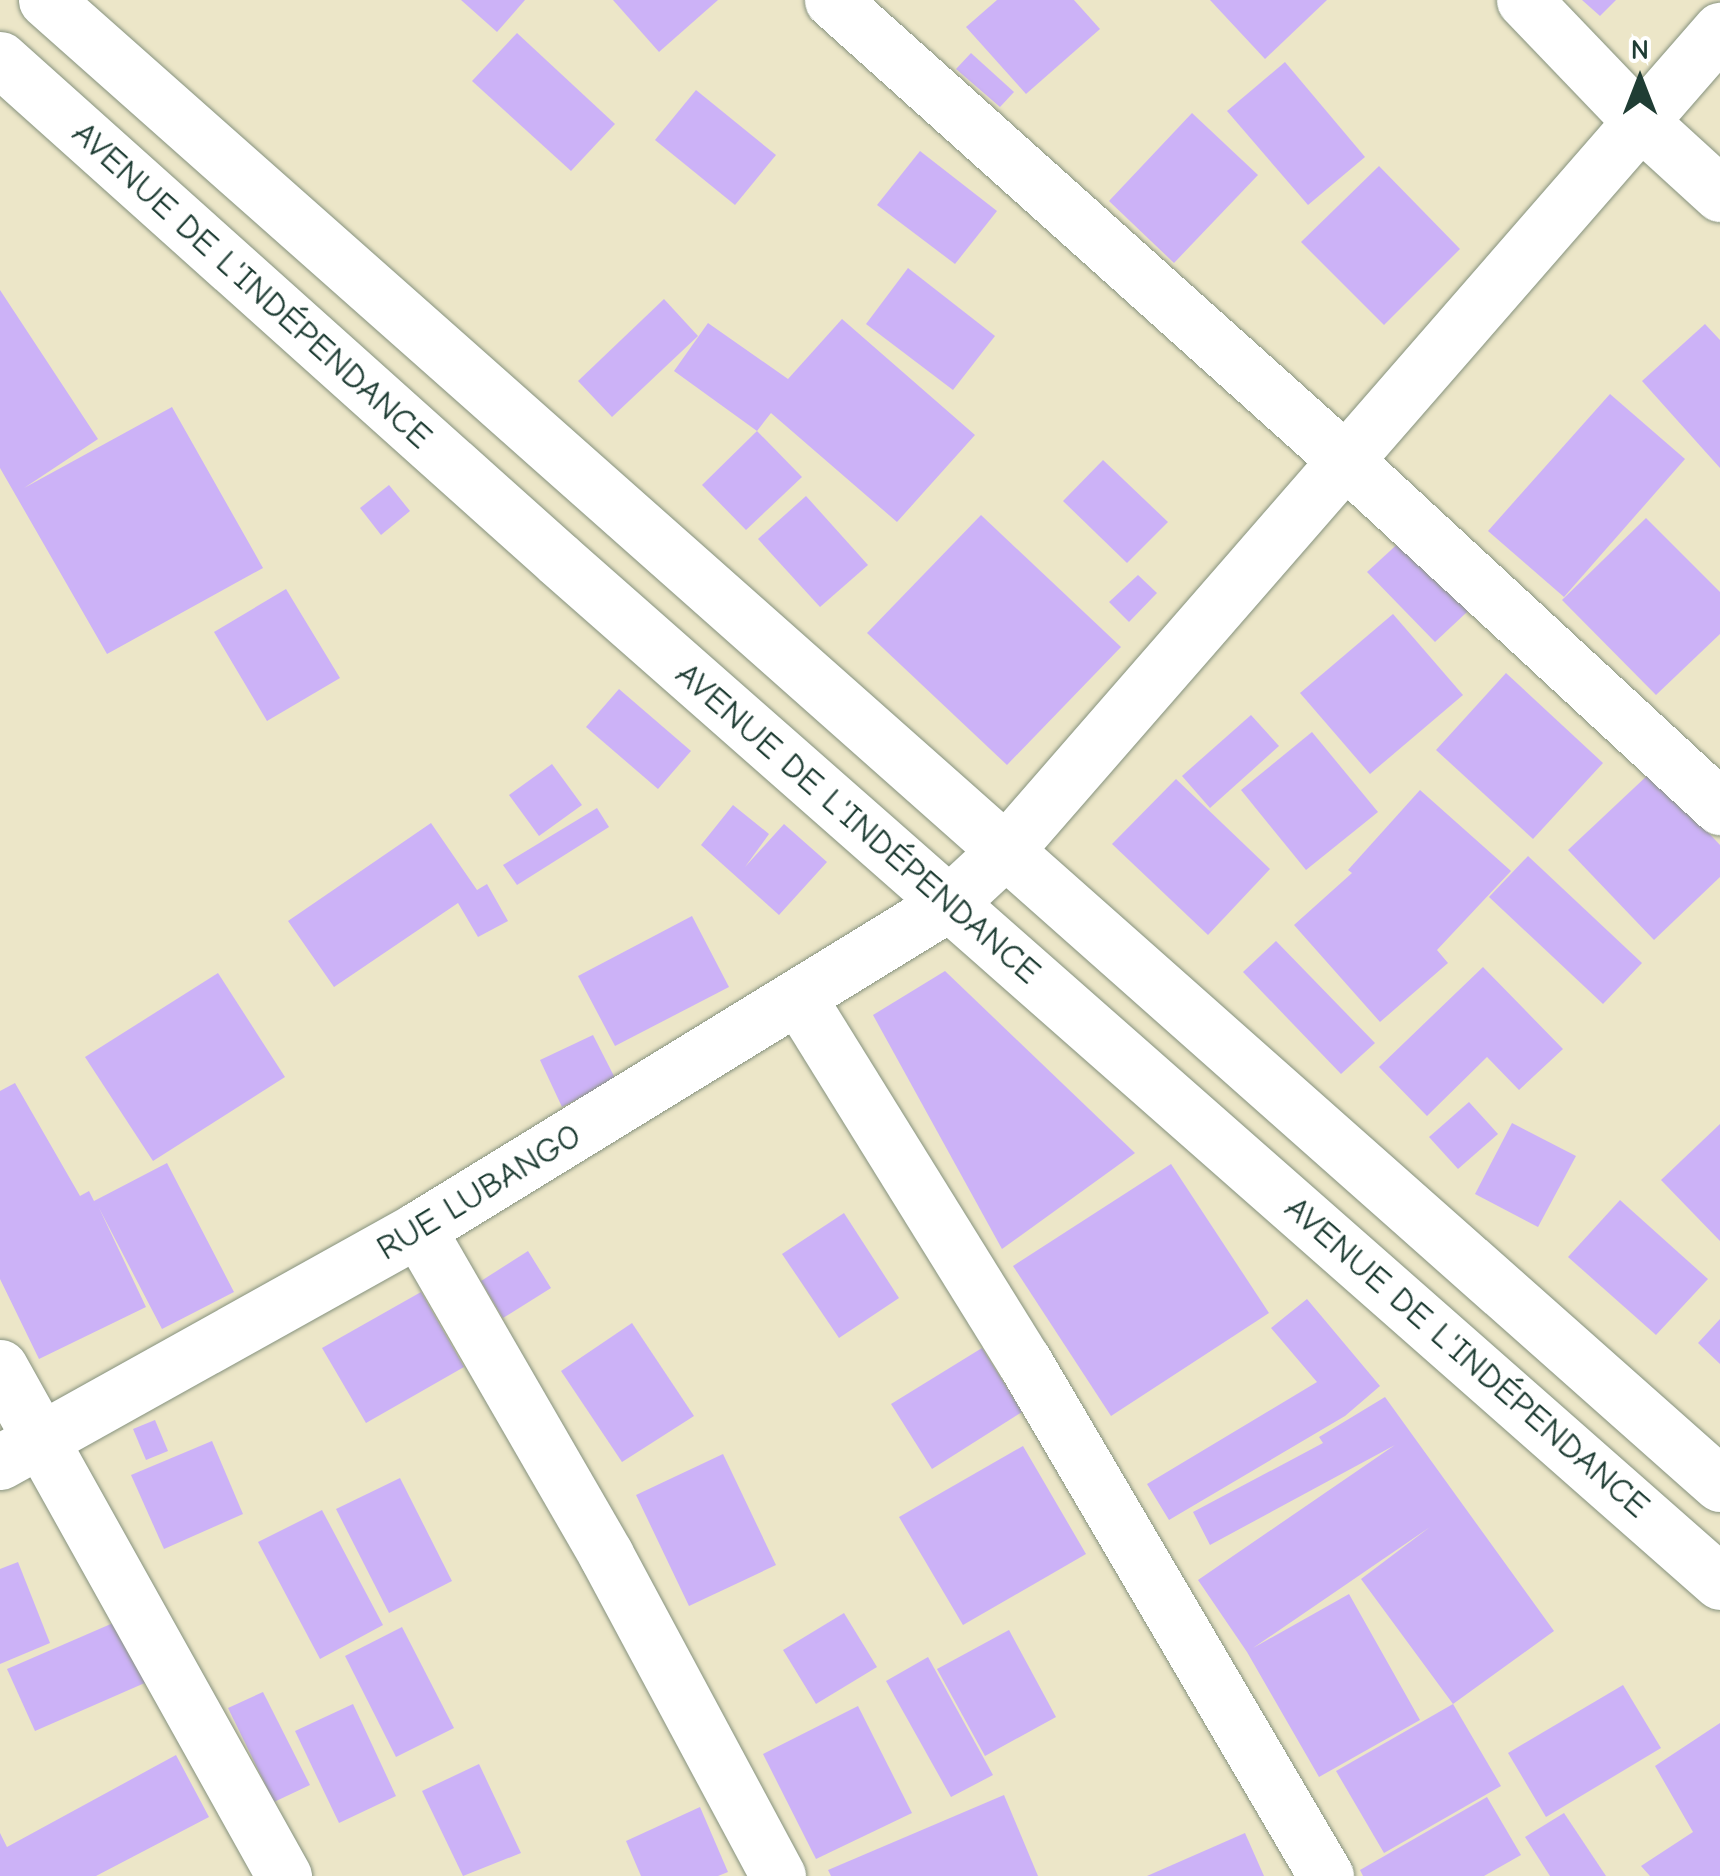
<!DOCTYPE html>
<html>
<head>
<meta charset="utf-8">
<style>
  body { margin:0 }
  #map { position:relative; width:1720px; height:1876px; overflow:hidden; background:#ece6c8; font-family:"Comic Neue",sans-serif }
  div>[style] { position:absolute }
  .building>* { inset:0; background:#ccb2f7 }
  .roads { filter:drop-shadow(0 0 2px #86927e) drop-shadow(0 0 2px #86927e) }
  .street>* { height:55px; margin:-27.5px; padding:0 27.5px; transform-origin:27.5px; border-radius:27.5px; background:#fff }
  .secondary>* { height:55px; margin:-27.5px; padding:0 27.5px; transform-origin:27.5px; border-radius:27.5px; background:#fff }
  span { translate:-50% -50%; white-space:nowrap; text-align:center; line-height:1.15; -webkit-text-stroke:8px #fff; paint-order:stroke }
  .street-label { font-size:35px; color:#1f3d34 }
  .north { position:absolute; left:1590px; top:30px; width:100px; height:100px; -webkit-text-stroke:8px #fff; paint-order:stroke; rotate:0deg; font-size:28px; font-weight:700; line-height:40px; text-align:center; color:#1f3d34 }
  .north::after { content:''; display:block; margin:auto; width:35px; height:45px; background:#1f3d34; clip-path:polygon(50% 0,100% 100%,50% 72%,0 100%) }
</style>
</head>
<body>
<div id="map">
  <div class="building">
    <div style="clip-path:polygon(461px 0,525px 0,497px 32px)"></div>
    <div style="clip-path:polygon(613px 0,718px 0,659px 52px)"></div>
    <div style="clip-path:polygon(997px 0,1074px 0,1100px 29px,1026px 94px,966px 27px)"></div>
    <div style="clip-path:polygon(1210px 0,1327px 0,1265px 59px)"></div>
    <div style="clip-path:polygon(1582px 0,1616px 0,1600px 16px)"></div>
    <div style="clip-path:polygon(517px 33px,615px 124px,571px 171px,472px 81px)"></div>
    <div style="clip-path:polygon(971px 53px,1014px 92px,1000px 107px,956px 69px)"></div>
    <div style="clip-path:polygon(1285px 62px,1365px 157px,1308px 205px,1227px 111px)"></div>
    <div style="clip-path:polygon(696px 90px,776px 155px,735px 205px,655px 140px)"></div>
    <div style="clip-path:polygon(1192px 113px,1258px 175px,1174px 263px,1109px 201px)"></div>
    <div style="clip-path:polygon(920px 151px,997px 211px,955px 264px,877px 205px)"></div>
    <div style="clip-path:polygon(1379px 166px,1460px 249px,1384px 325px,1301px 242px)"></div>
    <div style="clip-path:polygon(908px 268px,995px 336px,953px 390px,866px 324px)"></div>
    <div style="clip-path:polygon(0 290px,98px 439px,24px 488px,172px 407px,263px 568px,107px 654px,0 468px)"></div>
    <div style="clip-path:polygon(664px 299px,698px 336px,612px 417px,578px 381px)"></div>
    <div style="clip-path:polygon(842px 319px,975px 435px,897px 522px,771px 413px,757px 431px,674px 371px,708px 323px,788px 379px)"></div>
    <div style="clip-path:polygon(1705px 324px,1720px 340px,1720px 468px,1642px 381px)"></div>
    <div style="clip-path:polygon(1610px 394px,1685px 459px,1564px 597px,1488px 531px)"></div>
    <div style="clip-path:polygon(757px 431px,802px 477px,746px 530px,702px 485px)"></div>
    <div style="clip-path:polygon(1103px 460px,1168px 522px,1127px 563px,1063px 501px)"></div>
    <div style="clip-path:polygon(389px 485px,410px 511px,381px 535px,360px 508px)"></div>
    <div style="clip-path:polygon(806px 496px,868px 565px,820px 607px,758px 539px)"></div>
    <div style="clip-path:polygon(981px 515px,1121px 647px,1007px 765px,867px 633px)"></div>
    <div style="clip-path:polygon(1646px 518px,1720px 592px,1720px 634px,1656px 695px,1562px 600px)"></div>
    <div style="clip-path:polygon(1415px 528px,1482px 598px,1435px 642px,1367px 572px)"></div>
    <div style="clip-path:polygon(1138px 575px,1157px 593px,1129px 622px,1109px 602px)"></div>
    <div style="clip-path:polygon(286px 589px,340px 678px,267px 721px,214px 632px)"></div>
    <div style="clip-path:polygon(1393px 614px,1463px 695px,1370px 774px,1300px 693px)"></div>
    <div style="clip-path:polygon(1506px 673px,1603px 763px,1533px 839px,1436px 750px)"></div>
    <div style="clip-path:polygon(619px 689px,691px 751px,658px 789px,586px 727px)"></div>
    <div style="clip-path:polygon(1251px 715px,1279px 746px,1210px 808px,1182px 776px)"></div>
    <div style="clip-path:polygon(1312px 732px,1378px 812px,1306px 870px,1241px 790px)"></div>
    <div style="clip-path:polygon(552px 764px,582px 805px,539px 836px,509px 795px)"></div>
    <div style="clip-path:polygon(1651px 772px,1720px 845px,1720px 877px,1654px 940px,1568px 850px)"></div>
    <div style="clip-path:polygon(1176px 779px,1270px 869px,1208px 935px,1112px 844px)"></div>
    <div style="clip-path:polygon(1420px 790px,1511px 871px,1437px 950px,1448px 963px,1380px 1022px,1294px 925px,1352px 873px,1348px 870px)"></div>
    <div style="clip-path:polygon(733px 805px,769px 834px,745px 867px,784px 824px,827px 862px,779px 915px,701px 845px)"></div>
    <div style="clip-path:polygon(597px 808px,609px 827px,517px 885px,503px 865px)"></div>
    <div style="clip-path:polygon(431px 823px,477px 890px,487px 884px,508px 921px,478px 937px,458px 903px,334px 987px,288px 921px)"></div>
    <div style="clip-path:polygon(1528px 856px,1642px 963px,1603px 1004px,1489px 897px)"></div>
    <div style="clip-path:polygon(692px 916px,729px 987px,615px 1046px,578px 976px)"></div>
    <div style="clip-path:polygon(1276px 941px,1375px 1043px,1341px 1074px,1243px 972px)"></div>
    <div style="clip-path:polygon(1483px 967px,1563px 1049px,1519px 1090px,1487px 1057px,1427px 1116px,1379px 1067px)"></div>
    <div style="clip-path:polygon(945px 971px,1135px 1153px,1002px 1249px,873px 1015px)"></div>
    <div style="clip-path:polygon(218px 973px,285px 1077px,153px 1161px,85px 1057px)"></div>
    <div style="clip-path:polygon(593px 1035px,616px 1080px,562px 1107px,540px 1060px)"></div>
    <div style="clip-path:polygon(15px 1083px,80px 1196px,89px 1191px,94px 1201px,167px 1163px,234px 1292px,162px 1329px,99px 1208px,146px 1307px,39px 1359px,0 1279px,0 1091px)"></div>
    <div style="clip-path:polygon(1469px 1102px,1498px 1134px,1458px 1169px,1429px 1137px)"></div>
    <div style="clip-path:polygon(1512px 1123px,1576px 1156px,1538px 1227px,1475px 1194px)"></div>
    <div style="clip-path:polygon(1720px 1124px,1720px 1241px,1661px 1180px)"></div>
    <div style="clip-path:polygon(1171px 1164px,1269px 1313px,1111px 1416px,1013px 1266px)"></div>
    <div style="clip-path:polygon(1620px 1200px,1708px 1279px,1656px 1335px,1568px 1257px)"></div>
    <div style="clip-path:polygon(844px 1213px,899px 1298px,839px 1338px,782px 1254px)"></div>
    <div style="clip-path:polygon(528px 1251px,551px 1288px,503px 1318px,481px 1281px)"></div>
    <div style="clip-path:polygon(421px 1292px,464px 1367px,366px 1423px,322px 1348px)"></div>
    <div style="clip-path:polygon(1307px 1299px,1380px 1386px,1345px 1416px,1169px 1520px,1147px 1484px,1317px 1382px,1271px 1328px)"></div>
    <div style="clip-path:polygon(1720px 1319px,1720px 1364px,1698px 1343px)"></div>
    <div style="clip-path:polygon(632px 1323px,694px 1416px,622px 1462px,561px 1371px)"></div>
    <div style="clip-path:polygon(982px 1348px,1022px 1412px,932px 1469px,891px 1404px)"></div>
    <div style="clip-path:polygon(1385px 1397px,1554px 1631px,1453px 1704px,1361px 1579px,1430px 1527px,1253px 1648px,1349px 1594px,1420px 1720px,1319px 1777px,1247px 1652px,1198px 1580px,1395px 1445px,1210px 1545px,1193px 1512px,1323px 1443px,1319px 1437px)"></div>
    <div style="clip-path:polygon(155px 1420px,168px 1451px,146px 1460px,133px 1429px)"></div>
    <div style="clip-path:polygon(212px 1441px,243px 1514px,164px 1549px,131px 1475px)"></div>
    <div style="clip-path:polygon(1023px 1446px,1086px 1554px,963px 1625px,899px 1517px)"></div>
    <div style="clip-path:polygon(723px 1454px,776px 1565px,689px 1606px,636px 1495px)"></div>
    <div style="clip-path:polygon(400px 1478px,452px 1581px,389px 1613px,336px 1509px)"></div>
    <div style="clip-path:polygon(322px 1510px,383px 1625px,320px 1659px,258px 1542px)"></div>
    <div style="clip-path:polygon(18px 1562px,50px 1643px,0 1664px,0 1569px)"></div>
    <div style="clip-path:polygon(844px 1613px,877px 1667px,816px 1704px,783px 1650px)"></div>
    <div style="clip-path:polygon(120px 1620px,147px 1682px,35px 1731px,7px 1669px)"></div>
    <div style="clip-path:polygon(402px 1627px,454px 1728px,396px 1757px,345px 1656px)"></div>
    <div style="clip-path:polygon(1009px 1630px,1056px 1717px,985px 1756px,937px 1669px)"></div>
    <div style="clip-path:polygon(928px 1657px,993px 1775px,951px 1797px,886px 1681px)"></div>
    <div style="clip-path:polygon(1623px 1685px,1661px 1748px,1546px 1817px,1508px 1753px)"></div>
    <div style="clip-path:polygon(263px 1692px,310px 1785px,274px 1802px,228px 1708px)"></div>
    <div style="clip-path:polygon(353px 1704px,396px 1796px,339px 1823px,295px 1731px)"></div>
    <div style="clip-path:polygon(1453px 1704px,1501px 1786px,1384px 1853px,1336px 1771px)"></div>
    <div style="clip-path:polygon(858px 1706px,912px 1813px,816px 1859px,763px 1754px)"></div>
    <div style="clip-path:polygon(1720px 1723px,1720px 1876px,1650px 1876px,1641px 1866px,1693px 1832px,1655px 1766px)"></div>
    <div style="clip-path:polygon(176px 1755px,209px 1817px,96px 1876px,0 1876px,0 1833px,7px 1847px)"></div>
    <div style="clip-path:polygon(479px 1764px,521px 1853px,463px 1876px,422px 1791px)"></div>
    <div style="clip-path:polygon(1004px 1795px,1038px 1876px,831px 1876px,828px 1870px)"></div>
    <div style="clip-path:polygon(1487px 1797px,1521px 1855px,1484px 1876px,1363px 1876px,1360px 1870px)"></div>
    <div style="clip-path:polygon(700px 1807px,728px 1872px,718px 1876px,641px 1876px,626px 1841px)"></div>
    <div style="clip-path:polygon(1564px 1813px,1606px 1876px,1550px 1876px,1525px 1837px)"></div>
    <div style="clip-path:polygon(1245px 1833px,1264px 1876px,1147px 1876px)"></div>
  </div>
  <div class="roads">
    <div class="street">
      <div style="left:832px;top:0;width:690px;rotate:41.89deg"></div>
      <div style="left:1346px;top:461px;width:510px;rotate:42.77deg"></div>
      <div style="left:1524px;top:0;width:166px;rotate:46.2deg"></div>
      <div style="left:1639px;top:120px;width:110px;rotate:42.4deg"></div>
      <div style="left:798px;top:997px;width:428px;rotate:58.2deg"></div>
      <div style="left:1024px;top:1361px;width:597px;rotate:59.61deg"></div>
      <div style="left:418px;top:1229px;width:376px;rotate:60deg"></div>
      <div style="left:606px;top:1555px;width:364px;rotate:61.8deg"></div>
      <div style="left:0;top:1367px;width:583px;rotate:60.84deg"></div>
      <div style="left:0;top:1462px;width:479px;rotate:-29.1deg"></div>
      <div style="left:418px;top:1229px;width:622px;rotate:-31.52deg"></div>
      <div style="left:948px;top:904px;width:78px;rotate:-42.9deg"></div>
      <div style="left:1005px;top:851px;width:1089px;rotate:-48.95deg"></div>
    </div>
    <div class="secondary">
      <div style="left:46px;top:0;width:2237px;rotate:41.56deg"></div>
      <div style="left:0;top:59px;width:749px;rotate:41.86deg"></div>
      <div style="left:558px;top:559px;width:1548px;rotate:41.36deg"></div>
    </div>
  </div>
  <div class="street-label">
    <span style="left:252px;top:285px;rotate:42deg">AVENUE DE L'INDÉPENDANCE</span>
    <span style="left:858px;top:823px;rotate:41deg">AVENUE DE L'INDÉPENDANCE</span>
    <span style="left:479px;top:1192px;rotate:-31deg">RUE LUBANGO</span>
    <span style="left:1467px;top:1357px;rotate:41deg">AVENUE DE L'INDÉPENDANCE</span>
  </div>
  <div class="north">N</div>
</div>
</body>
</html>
